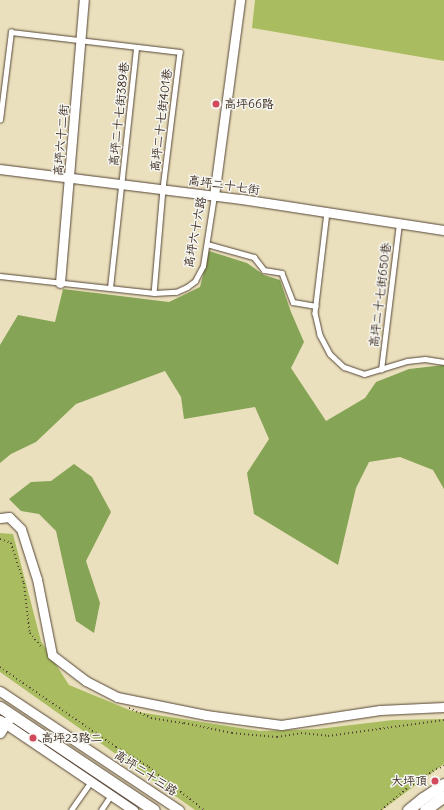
<!DOCTYPE html>
<html>
<head>
<meta charset="utf-8">
<style>
  body { margin:0 }
  #map { position:relative; width:444px; height:810px; overflow:hidden; background:#ebe0bd; font-family:Delius,"LXGW WenKai TC",sans-serif }
  div>[style] { position:absolute }
  .green>* { inset:0; background:#a9bd60 }
  .forest>* { inset:0; background:#86a456 }
  .path>* { height:1.5px; margin-top:-0.75px; transform-origin:0; background:repeating-linear-gradient(90deg,#554536 0 1px,transparent 0 4px) }
  .roads { filter:drop-shadow(0 0 1px #554536) drop-shadow(0 0 1px #554536) }
  .service>* { height:4.5px; margin:-2.25px; padding:0 2.25px; transform-origin:2.25px; border-radius:2.25px; background:#fff }
  .minor>* { height:9px; margin:-4.5px; padding:0 4.5px; transform-origin:4.5px; border-radius:4.5px; background:#fff }
  .tertiary>* { height:11px; margin:-5.5px; padding:0 5.5px; transform-origin:5.5px; border-radius:5.5px; background:#fff }
  .dots>* { width:11px; height:11px; translate:-50% -50%; box-sizing:border-box; border:2px solid #f6f6f2; border-radius:50% }
  span { translate:-50% -50%; white-space:nowrap; text-align:center; line-height:1.15; -webkit-text-stroke:3px #f6f6f2; paint-order:stroke }
  .poi-label { font-size:12px; color:#3b2a1e }
  .left { translate:0 -50%; text-align:left }
  .right { translate:-100% -50%; text-align:right }
  .street-label { font-size:12px; color:#3b2a1e }
</style>
</head>
<body>
<div id="map">
  <div class="green">
    <div style="clip-path:polygon(255px 0,444px 0,444px 61px,252px 28px)"></div>
    <div style="clip-path:polygon(0 533px,13px 534px,41px 641px,69px 685px,132px 711px,260px 731px,318px 729px,393px 720px,444px 719px,444px 764px,382px 810px,195px 810px,0 672px)"></div>
  </div>
  <div class="forest">
    <div style="clip-path:polygon(209px 251px,247px 263px,264px 275px,280px 280px,291px 312px,304px 342px,291px 368px,326px 421px,365px 398px,376px 382px,409px 369px,444px 365px,444px 489px,433px 470px,400px 457px,369px 462px,356px 488px,338px 565px,254px 514px,247px 473px,269px 439px,255px 407px,184px 419px,181px 397px,165px 371px,76px 404px,36px 442px,11px 454px,0 463px,0 345px,18px 315px,55px 322px,63px 289px,169px 302px,200px 287px)"></div>
    <div style="clip-path:polygon(74px 464px,92px 477px,111px 512px,86px 561px,100px 603px,94px 633px,76px 621px,56px 531px,39px 514px,21px 511px,9px 499px,31px 482px,51px 481px)"></div>
  </div>
  <div class="path">
    <div style="left:0;top:539px;width:12px;rotate:20deg"></div>
    <div style="left:11px;top:543px;width:42px;rotate:72deg"></div>
    <div style="left:24px;top:583px;width:50px;rotate:83.2deg"></div>
    <div style="left:30px;top:633px;width:19px;rotate:51deg"></div>
    <div style="left:0;top:667px;width:141px;rotate:34.6deg"></div>
    <div style="left:116px;top:747px;width:39px;rotate:31deg"></div>
    <div style="left:149px;top:767px;width:70px;rotate:38deg"></div>
    <div style="left:129px;top:708px;width:24px;rotate:24deg"></div>
    <div style="left:151px;top:718px;width:33px;rotate:9deg"></div>
    <div style="left:184px;top:723px;width:49px;rotate:11.8deg"></div>
    <div style="left:232px;top:733px;width:45px;rotate:5.1deg"></div>
    <div style="left:277px;top:737px;width:24px;rotate:-9deg"></div>
    <div style="left:301px;top:733px;width:27px;rotate:6deg"></div>
    <div style="left:328px;top:736px;width:117px;rotate:-7.9deg"></div>
    <div style="left:381px;top:810px;width:33px;rotate:-40deg"></div>
    <div style="left:406px;top:789px;width:36px;rotate:-34deg"></div>
    <div style="left:436px;top:769px;width:9px;rotate:-21deg"></div>
  </div>
  <div class="roads">
    <div class="service">
      <div style="left:0;top:120px;width:89px;rotate:-82.9deg"></div>
      <div style="left:11px;top:32px;width:170px;rotate:6.7deg"></div>
      <div style="left:180px;top:52px;width:138px;rotate:97.1deg"></div>
      <div style="left:163px;top:189px;width:104px;rotate:94.9deg"></div>
      <div style="left:327px;top:212px;width:102px;rotate:96.8deg"></div>
      <div style="left:315px;top:313px;width:23px;rotate:77deg"></div>
      <div style="left:320px;top:335px;width:21px;rotate:62deg"></div>
      <div style="left:330px;top:354px;width:19px;rotate:43deg"></div>
      <div style="left:344px;top:367px;width:21px;rotate:19deg"></div>
      <div style="left:364px;top:374px;width:45px;rotate:-16.8deg"></div>
      <div style="left:407px;top:361px;width:18px;rotate:-6deg"></div>
      <div style="left:425px;top:359px;width:19px;rotate:9deg"></div>
      <div style="left:207px;top:244px;width:49px;rotate:15.5deg"></div>
      <div style="left:254px;top:257px;width:16px;rotate:52deg"></div>
      <div style="left:264px;top:270px;width:18px;rotate:9deg"></div>
      <div style="left:282px;top:273px;width:31px;rotate:69deg"></div>
      <div style="left:293px;top:302px;width:23px;rotate:10deg"></div>
      <div style="left:0;top:276px;width:155px;rotate:6.3deg"></div>
      <div style="left:154px;top:293px;width:22px;rotate:-3deg"></div>
      <div style="left:176px;top:292px;width:12px;rotate:-24deg"></div>
      <div style="left:187px;top:287px;width:10px;rotate:-37deg"></div>
      <div style="left:195px;top:281px;width:17px;rotate:-62deg"></div>
      <div style="left:203px;top:266px;width:71px;rotate:-81.1deg"></div>
      <div style="left:110px;top:288px;width:241px;rotate:-83.8deg"></div>
      <div style="left:381px;top:370px;width:148px;rotate:-83deg"></div>
      <div style="left:71px;top:810px;width:35px;rotate:-55deg"></div>
      <div style="left:101px;top:810px;width:18px;rotate:-56deg"></div>
    </div>
    <div class="minor">
      <div style="left:0;top:169px;width:243px;rotate:7.1deg"></div>
      <div style="left:241px;top:199px;width:205px;rotate:8.7deg"></div>
      <div style="left:214px;top:196px;width:198px;rotate:-82.4deg"></div>
      <div style="left:60px;top:283px;width:284px;rotate:-85.2deg"></div>
      <div style="left:0;top:518px;width:9px;rotate:-6deg"></div>
      <div style="left:9px;top:517px;width:17px;rotate:45deg"></div>
      <div style="left:21px;top:529px;width:52px;rotate:72.3deg"></div>
      <div style="left:37px;top:579px;width:77px;rotate:78.8deg"></div>
      <div style="left:52px;top:655px;width:43px;rotate:37.4deg"></div>
      <div style="left:86px;top:681px;width:35px;rotate:27deg"></div>
      <div style="left:117px;top:697px;width:91px;rotate:11.4deg"></div>
      <div style="left:206px;top:715px;width:76px;rotate:7.6deg"></div>
      <div style="left:281px;top:725px;width:100px;rotate:-8.6deg"></div>
      <div style="left:380px;top:710px;width:64px;rotate:-2.7deg"></div>
      <div style="left:0;top:691px;width:215px;rotate:33.6deg"></div>
      <div style="left:0;top:720px;width:161px;rotate:34.1deg"></div>
      <div style="left:0;top:733px;width:17px;rotate:-57deg"></div>
    </div>
    <div class="tertiary">
      <div style="left:0;top:707px;width:185px;rotate:33.8deg"></div>
      <div style="left:408px;top:810px;width:19px;rotate:-39deg"></div>
      <div style="left:423px;top:798px;width:25px;rotate:-34deg"></div>
      <div style="left:425px;top:810px;width:24px;rotate:-36deg"></div>
    </div>
  </div>
  <div class="dots">
    <div style="left:216px;top:104px;background:#d1495b"></div>
    <div style="left:33px;top:738px;background:#d1495b"></div>
    <div style="left:435px;top:781px;background:#d1495b"></div>
  </div>
  <div class="poi-label">
    <span class="left" style="left:224px;top:104px">高坪66路</span>
    <span class="left" style="left:41px;top:738px">高坪23路二</span>
    <span class="right" style="left:427px;top:781px">大坪頂</span>
  </div>
  <div class="street-label">
    <span style="left:119px;top:114px;rotate:-84deg">高坪二十七街389巷</span>
    <span style="left:161px;top:120px;rotate:-83deg">高坪二十七街401巷</span>
    <span style="left:61px;top:140px;rotate:-85deg">高坪六十二街</span>
    <span style="left:224px;top:185px;rotate:8deg">高坪二十七街</span>
    <span style="left:195px;top:232px;rotate:-79deg">高坪六十六路</span>
    <span style="left:380px;top:295px;rotate:-83deg">高坪二十七街650巷</span>
    <span style="left:146px;top:773px;rotate:33deg">高坪二十三路</span>
  </div>
</div>
</body>
</html>
